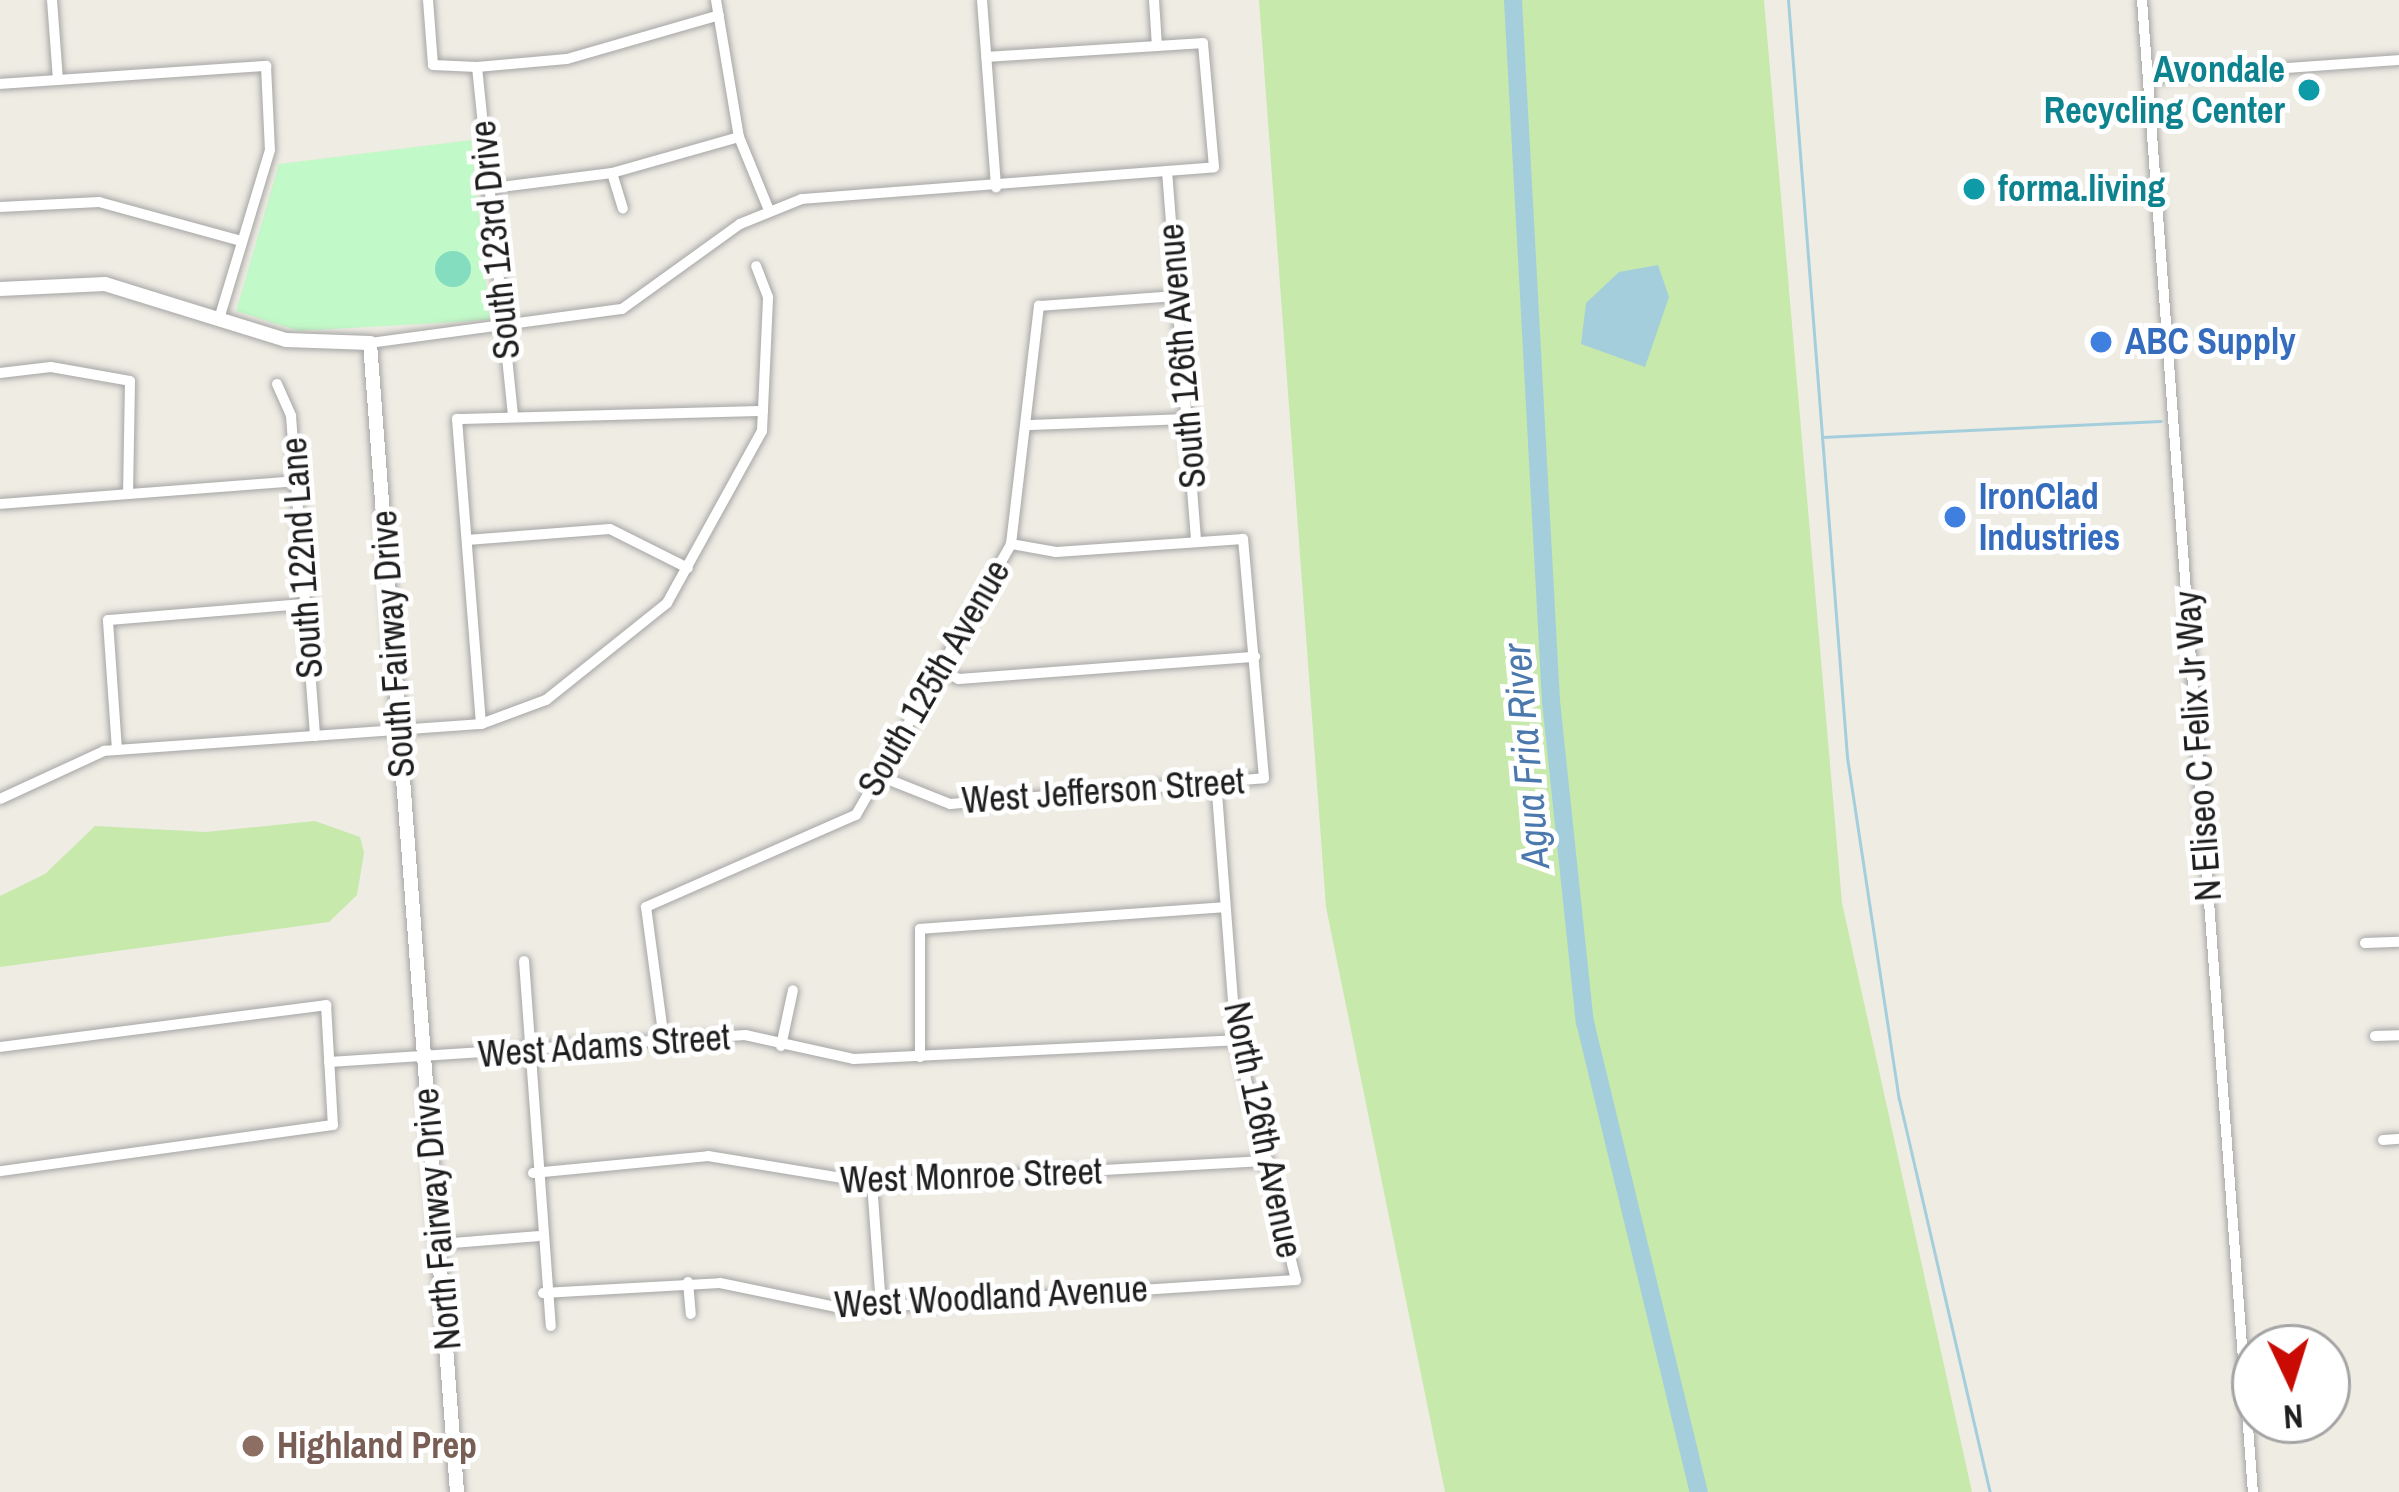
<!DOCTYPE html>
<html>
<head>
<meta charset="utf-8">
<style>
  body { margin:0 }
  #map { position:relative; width:2399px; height:1492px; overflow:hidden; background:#efece4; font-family:"Archivo Narrow",sans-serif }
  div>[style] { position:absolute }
  .grass>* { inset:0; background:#c7e9ab }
  .park>* { inset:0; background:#c2f9c8 }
  .pitch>* { inset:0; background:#83ddbe }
  .round { border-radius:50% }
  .water>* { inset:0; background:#a5cedc }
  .stream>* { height:3px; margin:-1.5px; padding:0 1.5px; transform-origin:1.5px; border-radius:1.5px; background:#a5cedc }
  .river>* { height:18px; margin:-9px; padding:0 9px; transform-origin:9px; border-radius:9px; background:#a5cedc }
  .roads { filter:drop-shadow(0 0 3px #a5a5a5) drop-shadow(0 0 3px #a5a5a5) }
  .minor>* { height:10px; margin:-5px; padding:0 5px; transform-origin:5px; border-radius:5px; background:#fff }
  .tertiary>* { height:14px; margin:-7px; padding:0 7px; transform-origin:7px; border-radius:7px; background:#fff }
  .dots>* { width:33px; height:33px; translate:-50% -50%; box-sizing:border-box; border:6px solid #fff; border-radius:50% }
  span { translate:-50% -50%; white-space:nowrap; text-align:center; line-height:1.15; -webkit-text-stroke:10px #fff; paint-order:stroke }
  .culture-label { font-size:36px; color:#0d838f; font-weight:700 }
  .right { translate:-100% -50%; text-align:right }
  .left { translate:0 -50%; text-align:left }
  .street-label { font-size:36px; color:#1e1e1e }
  .shop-label { font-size:36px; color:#366cbe; font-weight:700 }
  .education-label { font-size:36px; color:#785e54; font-weight:700 }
  .water-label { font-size:39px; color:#4c79ad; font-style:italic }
  .north { position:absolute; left:2231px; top:1324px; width:120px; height:120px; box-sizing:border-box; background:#fff; border:3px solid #a5a5a5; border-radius:50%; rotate:176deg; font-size:33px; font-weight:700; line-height:48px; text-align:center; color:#1e1e1e }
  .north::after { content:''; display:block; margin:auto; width:42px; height:54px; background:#c90b03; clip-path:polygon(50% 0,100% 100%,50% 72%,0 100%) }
</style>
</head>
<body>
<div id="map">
  <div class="grass">
    <div style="clip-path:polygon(1259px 0,1764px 0,1842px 903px,1972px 1492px,1445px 1492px,1326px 907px)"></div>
    <div style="clip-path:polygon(315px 821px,360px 837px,364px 853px,357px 895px,329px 922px,0 967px,0 896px,45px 874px,95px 826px,206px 832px)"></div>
  </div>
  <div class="park">
    <div style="clip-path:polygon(471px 140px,490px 320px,299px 331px,236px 311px,279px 164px)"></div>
  </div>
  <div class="pitch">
    <div class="round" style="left:435px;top:251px;width:36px;height:36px"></div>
  </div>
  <div class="water">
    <div style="clip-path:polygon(1658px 265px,1669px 297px,1645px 367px,1581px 344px,1586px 303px,1619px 272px)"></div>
  </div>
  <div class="stream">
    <div style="left:1788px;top:0;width:759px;rotate:85.54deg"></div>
    <div style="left:1847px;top:757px;width:346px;rotate:81.4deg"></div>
    <div style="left:1899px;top:1099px;width:403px;rotate:77deg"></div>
    <div style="left:1822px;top:437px;width:339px;rotate:-2.7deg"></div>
  </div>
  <div class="river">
    <div style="left:1513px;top:0;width:702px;rotate:86.9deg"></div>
    <div style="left:1551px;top:701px;width:323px;rotate:84deg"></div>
    <div style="left:1585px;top:1022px;width:484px;rotate:76.4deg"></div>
  </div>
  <div class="roads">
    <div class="minor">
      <div style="left:52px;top:0;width:80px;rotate:85.7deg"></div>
      <div style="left:428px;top:0;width:65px;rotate:85.6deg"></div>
      <div style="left:433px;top:65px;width:44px;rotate:2.6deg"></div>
      <div style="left:477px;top:67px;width:90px;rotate:-5.1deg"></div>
      <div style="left:567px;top:59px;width:158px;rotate:-16.1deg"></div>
      <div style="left:716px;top:0;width:139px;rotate:80.5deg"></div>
      <div style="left:739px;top:137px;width:79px;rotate:67.7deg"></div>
      <div style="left:982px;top:0;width:188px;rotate:85.7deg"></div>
      <div style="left:1154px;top:0;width:46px;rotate:86.3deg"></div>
      <div style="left:2142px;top:0;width:1496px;rotate:85.75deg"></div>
      <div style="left:477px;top:67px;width:348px;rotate:84.1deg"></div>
      <div style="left:2148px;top:78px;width:252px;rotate:-4.1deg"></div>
      <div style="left:0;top:84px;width:267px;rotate:-3.9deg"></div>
      <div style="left:266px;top:66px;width:84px;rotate:87.3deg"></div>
      <div style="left:270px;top:150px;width:177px;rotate:106.8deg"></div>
      <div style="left:1167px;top:171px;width:371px;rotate:85.5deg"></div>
      <div style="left:612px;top:173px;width:37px;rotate:73deg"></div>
      <div style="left:485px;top:189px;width:128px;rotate:-7.2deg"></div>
      <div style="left:612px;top:173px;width:132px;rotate:-15.8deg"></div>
      <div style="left:0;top:207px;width:99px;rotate:-2.9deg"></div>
      <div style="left:99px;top:202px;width:148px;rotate:15.3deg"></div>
      <div style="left:370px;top:343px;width:254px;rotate:-7.7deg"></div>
      <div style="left:622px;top:309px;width:145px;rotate:-35.8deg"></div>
      <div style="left:740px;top:224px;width:67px;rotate:-22deg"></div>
      <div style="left:802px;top:199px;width:413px;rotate:-4.4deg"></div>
      <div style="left:1214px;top:167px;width:124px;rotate:-95.1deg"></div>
      <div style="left:1203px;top:43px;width:217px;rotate:176.3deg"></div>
      <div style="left:0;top:373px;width:51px;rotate:-6.7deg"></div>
      <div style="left:51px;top:367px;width:80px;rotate:10deg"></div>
      <div style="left:130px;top:381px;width:113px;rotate:91deg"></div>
      <div style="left:277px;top:384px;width:35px;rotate:66deg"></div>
      <div style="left:291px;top:416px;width:321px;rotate:85.7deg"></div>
      <div style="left:1029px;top:425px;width:159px;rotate:-2.2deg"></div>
      <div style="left:0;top:504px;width:297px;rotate:-4.4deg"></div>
      <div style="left:467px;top:540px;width:143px;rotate:-4.4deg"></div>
      <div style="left:610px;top:529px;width:87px;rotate:26.6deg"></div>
      <div style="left:939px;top:669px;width:22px;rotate:27deg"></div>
      <div style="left:959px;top:679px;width:297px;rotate:-4.3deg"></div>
      <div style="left:481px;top:724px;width:306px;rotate:-94.5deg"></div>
      <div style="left:457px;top:419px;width:306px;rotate:-1.5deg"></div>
      <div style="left:117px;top:750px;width:130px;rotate:-94deg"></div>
      <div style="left:108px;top:620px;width:197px;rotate:-4.7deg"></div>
      <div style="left:877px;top:775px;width:79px;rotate:21.7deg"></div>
      <div style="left:950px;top:804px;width:315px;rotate:-4.7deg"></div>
      <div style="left:1264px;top:778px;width:240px;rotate:-95deg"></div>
      <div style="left:1243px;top:539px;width:187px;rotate:176deg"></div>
      <div style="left:1056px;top:552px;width:46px;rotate:-169.9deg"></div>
      <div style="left:0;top:799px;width:115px;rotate:-24.8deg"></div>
      <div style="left:104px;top:751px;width:378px;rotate:-4.1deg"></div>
      <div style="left:481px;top:724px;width:69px;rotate:-20.3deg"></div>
      <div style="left:546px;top:700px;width:155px;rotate:-38.7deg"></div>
      <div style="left:667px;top:603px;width:196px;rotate:-61.1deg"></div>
      <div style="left:762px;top:431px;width:134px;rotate:-87.4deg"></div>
      <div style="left:768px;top:297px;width:33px;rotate:-111deg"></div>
      <div style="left:2365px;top:943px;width:34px;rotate:-2deg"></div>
      <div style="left:524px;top:961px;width:366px;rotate:85.8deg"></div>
      <div style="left:2375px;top:1036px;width:24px;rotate:-2deg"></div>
      <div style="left:664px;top:1040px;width:134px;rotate:-97.7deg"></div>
      <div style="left:646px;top:907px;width:229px;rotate:-23.7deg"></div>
      <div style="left:856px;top:815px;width:312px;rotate:-60.2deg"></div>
      <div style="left:1011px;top:544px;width:240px;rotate:-83.3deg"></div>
      <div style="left:1039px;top:306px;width:136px;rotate:-4.2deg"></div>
      <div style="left:781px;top:1046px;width:57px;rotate:-77.9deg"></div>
      <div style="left:0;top:1047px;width:329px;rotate:-7.3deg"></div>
      <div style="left:326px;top:1005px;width:120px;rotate:86.7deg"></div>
      <div style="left:333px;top:1125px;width:336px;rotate:172.1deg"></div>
      <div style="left:920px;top:1057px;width:128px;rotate:-90deg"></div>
      <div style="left:920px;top:929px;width:306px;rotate:-4.1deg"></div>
      <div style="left:329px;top:1062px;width:417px;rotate:-3.7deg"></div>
      <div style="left:745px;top:1035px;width:112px;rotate:12.4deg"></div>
      <div style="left:854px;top:1059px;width:382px;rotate:-2.8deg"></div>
      <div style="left:2383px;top:1140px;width:16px;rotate:-4deg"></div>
      <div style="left:533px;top:1173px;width:176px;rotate:-5.5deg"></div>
      <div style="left:708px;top:1156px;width:166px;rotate:9.3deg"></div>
      <div style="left:872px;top:1183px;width:397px;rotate:-3.2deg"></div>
      <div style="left:872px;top:1183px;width:123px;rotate:85.8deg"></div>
      <div style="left:439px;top:1244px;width:99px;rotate:-4.6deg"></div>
      <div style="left:688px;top:1282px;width:32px;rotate:85deg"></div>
      <div style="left:543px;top:1293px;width:177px;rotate:-3.2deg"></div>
      <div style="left:720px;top:1283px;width:129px;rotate:11.7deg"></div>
      <div style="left:846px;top:1309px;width:451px;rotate:-3.7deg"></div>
      <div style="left:1296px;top:1280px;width:247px;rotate:-104deg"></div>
      <div style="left:1236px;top:1040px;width:258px;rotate:-94.4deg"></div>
    </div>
    <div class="tertiary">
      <div style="left:0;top:289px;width:105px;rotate:-2.7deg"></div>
      <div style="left:105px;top:284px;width:189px;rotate:17.2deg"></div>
      <div style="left:286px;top:340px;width:84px;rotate:2deg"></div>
      <div style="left:370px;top:343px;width:1152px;rotate:85.67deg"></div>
    </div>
  </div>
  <div class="dots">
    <div style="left:2309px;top:90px;background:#0f9aa8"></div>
    <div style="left:1974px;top:189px;background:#0f9aa8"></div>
    <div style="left:2101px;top:342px;background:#3f7fe0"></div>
    <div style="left:1955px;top:517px;background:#3f7fe0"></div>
    <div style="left:253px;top:1446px;background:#8d6e63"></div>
  </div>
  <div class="culture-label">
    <span class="right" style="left:2285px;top:90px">Avondale<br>Recycling Center</span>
    <span class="left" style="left:1998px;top:189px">forma.living</span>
  </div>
  <div class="street-label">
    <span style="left:495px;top:240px;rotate:-96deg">South 123rd Drive</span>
    <span style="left:1182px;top:356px;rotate:-95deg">South 126th Avenue</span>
    <span style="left:302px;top:558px;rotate:-94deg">South 122nd Lane</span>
    <span style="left:393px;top:644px;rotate:-94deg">South Fairway Drive</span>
    <span style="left:934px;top:678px;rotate:-60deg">South 125th Avenue</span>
    <span style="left:2198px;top:746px;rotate:-94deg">N Eliseo C Felix Jr Way</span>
    <span style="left:1103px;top:791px;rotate:-4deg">West Jefferson Street</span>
    <span style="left:604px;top:1046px;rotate:-4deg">West Adams Street</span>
    <span style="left:1263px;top:1130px;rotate:78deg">North 126th Avenue</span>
    <span style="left:971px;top:1176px;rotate:-2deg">West Monroe Street</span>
    <span style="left:437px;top:1219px;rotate:-95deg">North Fairway Drive</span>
    <span style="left:991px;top:1297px;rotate:-3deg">West Woodland Avenue</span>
  </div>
  <div class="shop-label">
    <span class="left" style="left:2125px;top:342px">ABC Supply</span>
    <span class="left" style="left:1979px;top:517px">IronClad<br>Industries</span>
  </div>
  <div class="education-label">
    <span class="left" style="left:277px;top:1446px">Highland Prep</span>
  </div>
  <div class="water-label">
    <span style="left:1526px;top:756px;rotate:-95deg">Agua Fria River</span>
  </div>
  <div class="north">N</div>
</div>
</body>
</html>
